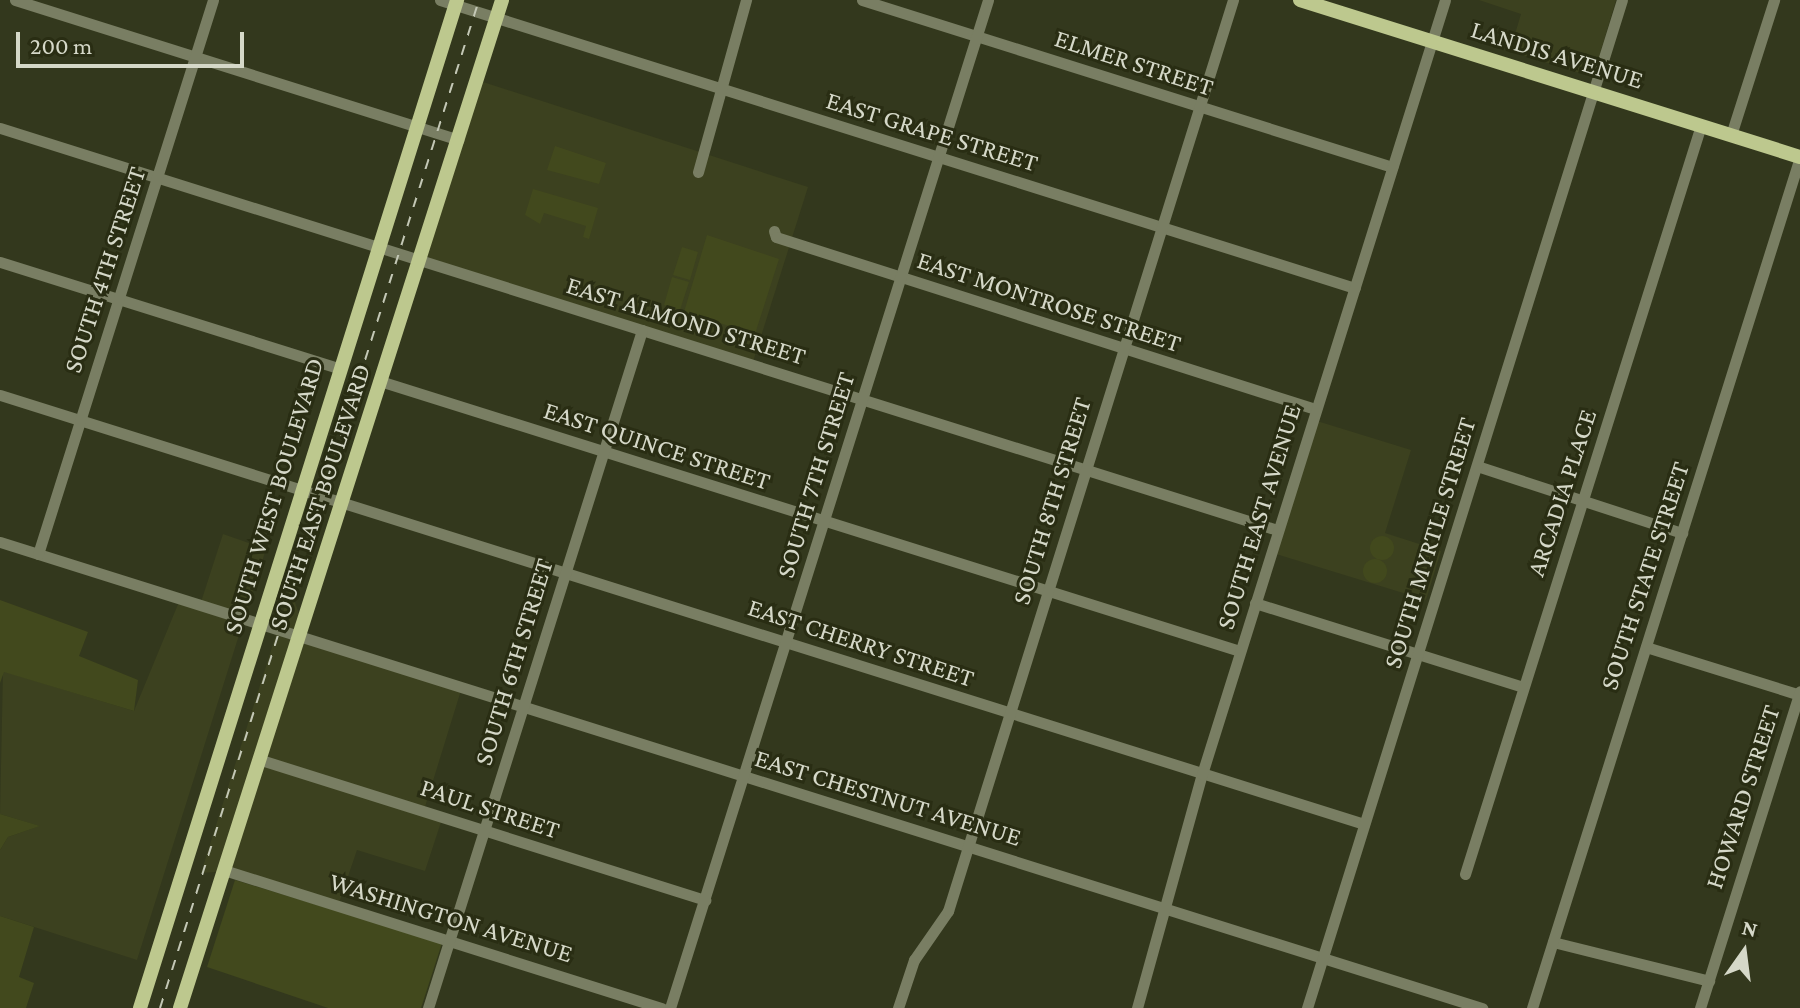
<!DOCTYPE html>
<html>
<head>
<meta charset="utf-8">
<style>
  body { margin:0 }
  #map { position:relative; width:1800px; height:1008px; overflow:hidden; background:#33381d; font-family:"Crimson Pro",serif }
  div>[style] { position:absolute }
  .built>* { inset:0; background:#3c411f }
  .green>* { inset:0; background:#42491d }
  .round { border-radius:50% }
  .minor>* { height:11px; margin:-5.5px; padding:0 5.5px; transform-origin:5.5px; border-radius:5.5px; background:#797e63 }
  .major>* { height:14px; margin:-7px; padding:0 7px; transform-origin:7px; border-radius:7px; background:#bdc88e }
  .rail>* { height:2px; margin-top:-1px; transform-origin:0; background:repeating-linear-gradient(90deg,#c4c8b6 0 10px,transparent 0 20px) }
  span { translate:-50% -50%; white-space:nowrap; text-align:center; line-height:1.15; -webkit-text-stroke:6px #292d13; paint-order:stroke }
  .street-label { font-size:26px; color:#d5d8c8 }
  .north { position:absolute; left:1704px; top:912px; width:80px; height:80px; -webkit-text-stroke:6px #292d13; paint-order:stroke; rotate:14deg; font-size:22px; font-weight:700; line-height:32px; text-align:center; color:#d5d8c8 }
  .north::after { content:''; display:block; margin:auto; width:28px; height:36px; background:#d5d8c8; clip-path:polygon(50% 0,100% 100%,50% 72%,0 100%) }
  .scale { position:absolute; left:16px; top:32px; width:228px; height:36px; box-sizing:border-box; border:4px solid #d5d8c8; border-top:0; padding-left:10px; font-size:24px; line-height:28px; white-space:nowrap; color:#d5d8c8; -webkit-text-stroke:6px #292d13; paint-order:stroke }
</style>
</head>
<body>
<div id="map">
  <div class="built">
    <div style="clip-path:polygon(1479px 0,1616px 0,1593px 77px,1510px 51px,1521px 14px)"></div>
    <div style="clip-path:polygon(477px 80px,808px 187px,752px 365px,420px 261px)"></div>
    <div style="clip-path:polygon(1317px 421px,1411px 450px,1385px 533px,1441px 551px,1426px 600px,1276px 554px)"></div>
    <div style="clip-path:polygon(223px 534px,266px 549px,137px 960px,0 916px,0 850px,8px 837px,39px 826px,0 814px,3px 671px,134px 711px,181px 597px,201px 602px)"></div>
    <div style="clip-path:polygon(290px 590px,309px 639px,462px 687px,424px 810px,443px 816px,425px 871px,357px 850px,338px 906px,229px 871px,201px 873px)"></div>
  </div>
  <div class="green">
    <div style="clip-path:polygon(555px 146px,606px 163px,599px 184px,547px 170px)"></div>
    <div style="clip-path:polygon(533px 189px,598px 208px,589px 239px,583px 237px,586px 226px,544px 213px,540px 224px,525px 215px)"></div>
    <div style="clip-path:polygon(707px 235px,779px 259px,755px 334px,684px 312px)"></div>
    <div style="clip-path:polygon(682px 247px,698px 252px,690px 280px,673px 275px)"></div>
    <div style="clip-path:polygon(672px 277px,689px 282px,680px 310px,664px 305px)"></div>
    <div class="round" style="left:1370px;top:536px;width:24px;height:24px"></div>
    <div class="round" style="left:1363px;top:559px;width:24px;height:24px"></div>
    <div style="clip-path:polygon(0 600px,88px 632px,79px 656px,138px 680px,134px 711px,4px 672px,0 683px)"></div>
    <div style="clip-path:polygon(0 814px,40px 826px,8px 837px,0 850px)"></div>
    <div style="clip-path:polygon(235px 880px,442px 943px,421px 1008px,328px 1008px,207px 967px)"></div>
    <div style="clip-path:polygon(0 916px,34px 927px,19px 977px,34px 983px,26px 1008px,0 1008px)"></div>
  </div>
  <div class="minor">
    <div style="left:15px;top:0;width:465px;rotate:17.5deg"></div>
    <div style="left:440px;top:0;width:959px;rotate:17.47deg"></div>
    <div style="left:862px;top:0;width:556px;rotate:17.49deg"></div>
    <div style="left:0;top:128px;width:1339px;rotate:17.47deg"></div>
    <div style="left:1731px;top:135px;width:142px;rotate:-72.3deg"></div>
    <div style="left:698px;top:172px;width:179px;rotate:-74.4deg"></div>
    <div style="left:774px;top:231px;width:6px;rotate:72deg"></div>
    <div style="left:776px;top:237px;width:566px;rotate:17.7deg"></div>
    <div style="left:0;top:262px;width:355px;rotate:17.4deg"></div>
    <div style="left:383px;top:382px;width:898px;rotate:17.43deg"></div>
    <div style="left:0;top:395px;width:1430px;rotate:17.46deg"></div>
    <div style="left:1477px;top:466px;width:216px;rotate:18.1deg"></div>
    <div style="left:0;top:542px;width:1554px;rotate:17.46deg"></div>
    <div style="left:38px;top:554px;width:581px;rotate:-72.47deg"></div>
    <div style="left:1255px;top:603px;width:281px;rotate:17.4deg"></div>
    <div style="left:1646px;top:647px;width:161px;rotate:17.3deg"></div>
    <div style="left:261px;top:760px;width:466px;rotate:17.5deg"></div>
    <div style="left:227px;top:871px;width:456px;rotate:17.5deg"></div>
    <div style="left:1465px;top:874px;width:785px;rotate:-72.51deg"></div>
    <div style="left:1553px;top:942px;width:161px;rotate:14deg"></div>
    <div style="left:428px;top:1008px;width:711px;rotate:-72.48deg"></div>
    <div style="left:670px;top:1008px;width:1057px;rotate:-72.49deg"></div>
    <div style="left:898px;top:1008px;width:51px;rotate:-71.6deg"></div>
    <div style="left:914px;top:960px;width:60px;rotate:-55.2deg"></div>
    <div style="left:948px;top:911px;width:955px;rotate:-72.63deg"></div>
    <div style="left:1137px;top:1008px;width:243px;rotate:-74.5deg"></div>
    <div style="left:1202px;top:774px;width:811px;rotate:-72.57deg"></div>
    <div style="left:1307px;top:1008px;width:1056px;rotate:-72.65deg"></div>
    <div style="left:1532px;top:1008px;width:892px;rotate:-72.52deg"></div>
    <div style="left:1700px;top:1008px;width:332px;rotate:-72.5deg"></div>
  </div>
  <div class="major">
    <div style="left:1300px;top:0;width:524px;rotate:17.43deg"></div>
    <div style="left:140px;top:1008px;width:1057px;rotate:-72.54deg"></div>
    <div style="left:180px;top:1008px;width:1058px;rotate:-72.28deg"></div>
  </div>
  <div class="rail">
    <div style="left:160px;top:1008px;width:1057px;rotate:-72.44deg"></div>
  </div>
  <div class="street-label">
    <span style="left:1557px;top:55px;rotate:17deg">LANDIS AVENUE</span>
    <span style="left:1134px;top:63px;rotate:18deg">ELMER STREET</span>
    <span style="left:932px;top:132px;rotate:17deg">EAST GRAPE STREET</span>
    <span style="left:105px;top:270px;rotate:-72deg">SOUTH 4TH STREET</span>
    <span style="left:1049px;top:302px;rotate:18deg">EAST MONTROSE STREET</span>
    <span style="left:686px;top:321px;rotate:17deg">EAST ALMOND STREET</span>
    <span style="left:657px;top:446px;rotate:18deg">EAST QUINCE STREET</span>
    <span style="left:816px;top:475px;rotate:-73deg">SOUTH 7TH STREET</span>
    <span style="left:1562px;top:493px;rotate:-72deg">ARCADIA PLACE</span>
    <span style="left:274px;top:496px;rotate:-73deg">SOUTH WEST BOULEVARD</span>
    <span style="left:320px;top:497px;rotate:-72deg">SOUTH EAST BOULEVARD</span>
    <span style="left:1052px;top:501px;rotate:-73deg">SOUTH 8TH STREET</span>
    <span style="left:1259px;top:517px;rotate:-73deg">SOUTH EAST AVENUE</span>
    <span style="left:1430px;top:543px;rotate:-73deg">SOUTH MYRTLE STREET</span>
    <span style="left:1645px;top:576px;rotate:-72deg">SOUTH STATE STREET</span>
    <span style="left:861px;top:643px;rotate:18deg">EAST CHERRY STREET</span>
    <span style="left:514px;top:662px;rotate:-73deg">SOUTH 6TH STREET</span>
    <span style="left:1743px;top:797px;rotate:-72deg">HOWARD STREET</span>
    <span style="left:888px;top:798px;rotate:17deg">EAST CHESTNUT AVENUE</span>
    <span style="left:490px;top:809px;rotate:18deg">PAUL STREET</span>
    <span style="left:451px;top:918px;rotate:17deg">WASHINGTON AVENUE</span>
  </div>
  <div class="north">N</div>
  <div class="scale">200 m</div>
</div>
</body>
</html>
